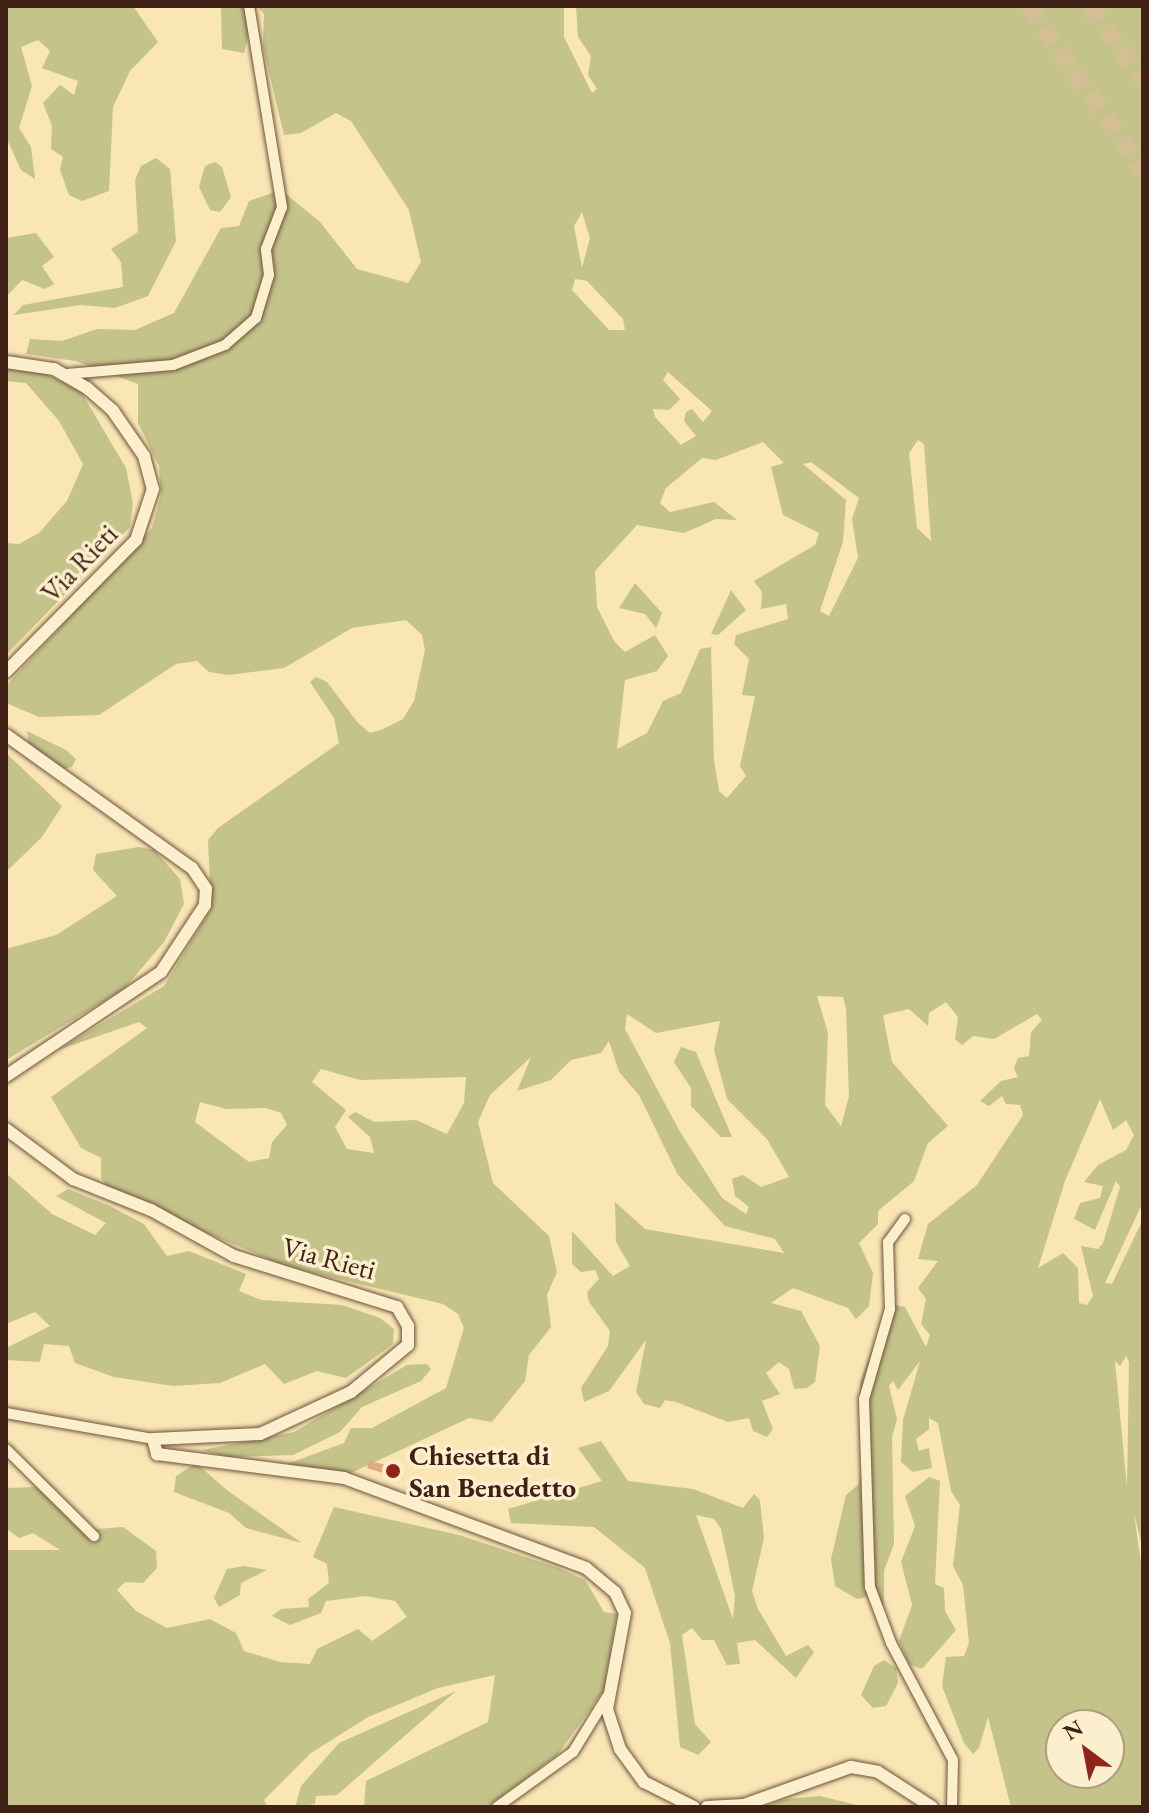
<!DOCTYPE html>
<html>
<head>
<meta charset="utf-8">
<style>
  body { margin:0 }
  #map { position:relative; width:1149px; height:1813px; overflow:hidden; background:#f9e6b4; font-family:"EB Garamond",serif }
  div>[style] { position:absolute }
  .green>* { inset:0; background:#c4c389 }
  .building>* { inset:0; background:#deab84 }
  .trunk-tunnel>* { height:18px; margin-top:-9px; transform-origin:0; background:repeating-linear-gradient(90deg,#d4bf94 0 18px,transparent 0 27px) }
  .roads { filter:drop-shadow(0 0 2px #6e523e) drop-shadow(0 0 2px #6e523e) }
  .minor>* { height:10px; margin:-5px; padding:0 5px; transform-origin:5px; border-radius:5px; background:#fbefce }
  .tertiary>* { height:12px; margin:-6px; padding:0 6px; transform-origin:6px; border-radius:6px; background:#fbefce }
  .dots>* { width:22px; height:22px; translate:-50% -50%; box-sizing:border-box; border:4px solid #fbefce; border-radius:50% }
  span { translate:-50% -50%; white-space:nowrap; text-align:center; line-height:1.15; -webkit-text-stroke:7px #fbefce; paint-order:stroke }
  .street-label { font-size:28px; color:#402116 }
  .poi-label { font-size:28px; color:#402116; font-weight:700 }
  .left { translate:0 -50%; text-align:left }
  .frame { position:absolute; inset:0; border:8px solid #402116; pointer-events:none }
  .north { position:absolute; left:1045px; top:1709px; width:80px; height:80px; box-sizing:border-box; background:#fbefce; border:2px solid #b09d84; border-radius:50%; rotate:328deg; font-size:22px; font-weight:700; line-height:32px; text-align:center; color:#402116 }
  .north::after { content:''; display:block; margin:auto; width:28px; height:36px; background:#8f2418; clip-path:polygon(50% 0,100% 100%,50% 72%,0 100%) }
</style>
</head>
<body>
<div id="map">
  <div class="green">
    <div style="clip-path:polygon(6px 6px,133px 6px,158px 42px,130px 71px,113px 107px,109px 191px,82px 201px,69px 195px,60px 170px,63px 157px,51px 149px,52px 126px,43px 103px,60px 85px,74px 95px,78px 81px,42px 68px,50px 51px,38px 40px,21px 47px,32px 86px,19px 128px,31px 147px,35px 179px,21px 170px,6px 137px)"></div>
    <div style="clip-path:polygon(221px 6px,256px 6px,244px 53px,222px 49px)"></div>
    <div style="clip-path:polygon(evenodd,257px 6px,564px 6px,564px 37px,592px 93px,597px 89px,588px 75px,591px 56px,578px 37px,576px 6px,1143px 6px,1143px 1202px,1105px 1283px,1112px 1284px,1143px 1219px,1143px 1549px,1134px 1514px,1143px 1577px,1143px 1807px,1011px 1807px,988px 1717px,979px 1748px,973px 1754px,964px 1743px,942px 1686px,946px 1657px,964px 1656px,969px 1643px,963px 1585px,953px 1566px,960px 1505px,951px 1491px,938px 1423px,929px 1418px,929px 1429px,916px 1439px,919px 1451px,929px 1448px,932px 1468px,913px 1472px,901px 1462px,903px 1420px,920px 1361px,898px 1390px,893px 1381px,889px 1386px,897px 1419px,892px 1437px,894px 1544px,884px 1571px,884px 1604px,871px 1596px,857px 1599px,835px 1586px,831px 1559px,846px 1495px,859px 1484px,864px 1458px,860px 1382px,884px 1318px,895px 1305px,905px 1307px,926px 1347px,930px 1335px,921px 1324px,926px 1299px,918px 1288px,938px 1261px,918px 1259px,928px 1224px,977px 1185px,1023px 1115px,1020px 1105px,1006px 1104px,1002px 1096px,989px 1106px,980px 1101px,1001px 1081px,1018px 1077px,1014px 1068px,1018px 1058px,1029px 1056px,1031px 1032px,1042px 1020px,1037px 1014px,994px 1039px,973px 1036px,962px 1045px,955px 1039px,958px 1017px,946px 1002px,929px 1013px,928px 1026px,909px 1009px,883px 1015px,892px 1062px,948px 1126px,928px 1143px,914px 1181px,878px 1211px,878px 1224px,859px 1243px,873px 1273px,869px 1306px,856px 1319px,848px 1308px,793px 1288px,771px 1303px,801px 1311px,820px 1346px,815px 1382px,807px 1388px,794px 1389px,789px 1369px,779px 1362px,766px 1373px,780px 1394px,762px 1401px,773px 1429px,767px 1437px,753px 1431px,749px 1418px,728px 1422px,676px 1402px,665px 1400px,660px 1408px,644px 1404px,636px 1392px,646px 1340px,609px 1391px,584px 1402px,581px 1388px,608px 1346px,610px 1331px,589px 1302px,587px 1292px,599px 1279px,595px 1270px,581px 1272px,572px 1264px,572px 1231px,613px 1276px,630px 1266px,616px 1242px,615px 1202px,645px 1229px,784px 1253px,775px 1239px,725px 1226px,678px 1175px,639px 1095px,619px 1072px,609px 1041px,601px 1053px,571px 1060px,551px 1080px,517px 1091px,531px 1057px,490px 1095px,478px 1122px,493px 1183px,549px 1236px,557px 1272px,547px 1295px,551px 1327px,529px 1355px,525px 1381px,492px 1422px,469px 1418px,347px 1475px,287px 1464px,344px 1443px,351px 1428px,372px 1428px,446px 1388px,464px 1328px,458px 1314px,443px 1304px,288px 1267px,111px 1193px,101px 1178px,101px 1158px,81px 1148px,51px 1097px,147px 1028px,139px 1022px,58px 1050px,164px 986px,211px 909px,208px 840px,218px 828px,339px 743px,334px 718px,310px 682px,316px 677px,327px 682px,358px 723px,370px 733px,381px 730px,403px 719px,414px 701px,425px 650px,422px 635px,406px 620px,352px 628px,284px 668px,229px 675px,209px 672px,197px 661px,176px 664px,99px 715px,39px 717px,6px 703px,6px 686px,152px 528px,161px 495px,159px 466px,138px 423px,138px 384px,76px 361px,26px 354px,30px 339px,62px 341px,97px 329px,135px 330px,174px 313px,221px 228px,239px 226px,249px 201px,281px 190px,320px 222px,357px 269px,408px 283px,421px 262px,409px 210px,351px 121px,336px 113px,301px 133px,284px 135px,263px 47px,264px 14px,257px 6px,582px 212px,590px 238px,582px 268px,574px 226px,582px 212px,257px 6px,575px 279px,587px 281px,623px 319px,625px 330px,609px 330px,572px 290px,575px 279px,257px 6px,668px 372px,712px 411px,703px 422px,692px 409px,686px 412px,684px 421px,696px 436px,681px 445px,655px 417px,653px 409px,669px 410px,680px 399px,663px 380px,668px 372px,257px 6px,918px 440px,924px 444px,931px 541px,917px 528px,909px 453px,918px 440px,257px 6px,763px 442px,784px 463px,771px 467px,783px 515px,819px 533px,815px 545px,754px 581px,762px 592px,761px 609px,786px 604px,788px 619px,736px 635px,734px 644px,749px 659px,742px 695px,755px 696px,740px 766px,746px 776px,727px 798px,719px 791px,714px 760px,711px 647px,700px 649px,681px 693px,663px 701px,647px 733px,617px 749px,625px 680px,657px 671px,668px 656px,655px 635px,625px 652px,614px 641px,597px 607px,595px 571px,637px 525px,684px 533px,716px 519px,737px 520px,714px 502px,670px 512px,660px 503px,666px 488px,702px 458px,716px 460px,763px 442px,257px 6px,811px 462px,859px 498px,852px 519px,858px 558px,829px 616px,820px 611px,843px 542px,846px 500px,803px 464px,811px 462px,257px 6px,817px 996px,843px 997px,846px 1009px,849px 1096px,841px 1126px,825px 1105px,828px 1033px,817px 996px,257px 6px,627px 1014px,656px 1033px,720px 1021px,714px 1050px,727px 1099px,767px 1139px,789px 1177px,761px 1187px,743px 1175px,732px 1179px,735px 1196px,749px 1207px,746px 1214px,722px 1198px,679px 1130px,625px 1029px,627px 1014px,257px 6px,321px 1069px,360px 1080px,466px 1077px,464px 1103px,447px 1134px,416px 1120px,374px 1122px,355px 1112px,348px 1117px,370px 1137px,374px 1153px,347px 1149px,335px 1127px,346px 1110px,312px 1082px,321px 1069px,257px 6px,1100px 1099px,1113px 1130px,1126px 1120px,1134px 1135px,1126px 1150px,1098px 1165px,1084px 1182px,1103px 1186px,1100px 1198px,1080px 1203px,1074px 1219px,1095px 1230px,1116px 1181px,1120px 1187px,1103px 1243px,1098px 1249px,1081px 1246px,1093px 1296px,1087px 1305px,1079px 1303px,1078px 1268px,1063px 1253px,1038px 1268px,1065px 1181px,1100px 1099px,257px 6px,200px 1102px,226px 1109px,266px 1108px,281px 1113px,287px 1125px,272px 1142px,269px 1158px,249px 1162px,195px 1122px,200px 1102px,257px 6px,1126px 1356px,1129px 1362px,1127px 1488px,1115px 1361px,1120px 1366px,1126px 1356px,257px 6px,1061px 1725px,1109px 1725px,1109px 1773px,1061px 1773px,1061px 1725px)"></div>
    <div style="clip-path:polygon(156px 158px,170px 169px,176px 241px,148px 296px,115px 308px,81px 305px,14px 315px,23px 305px,123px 287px,121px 262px,111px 249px,138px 232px,135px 180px,141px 166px)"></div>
    <div style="clip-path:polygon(215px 162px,222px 167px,231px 197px,220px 212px,210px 210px,199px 187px,205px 166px)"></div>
    <div style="clip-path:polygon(36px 233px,54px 257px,42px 266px,54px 284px,45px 289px,22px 280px,6px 297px,6px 238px)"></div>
    <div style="clip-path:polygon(6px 368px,42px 372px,80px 390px,126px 468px,133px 503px,130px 527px,6px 655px,6px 543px,19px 544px,39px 533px,67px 501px,83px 464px,59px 421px,26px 383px,6px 381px)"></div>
    <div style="clip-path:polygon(635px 583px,662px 613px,656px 628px,645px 614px,619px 608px)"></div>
    <div style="clip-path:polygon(731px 590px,746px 610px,718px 635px,711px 634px)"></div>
    <div style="clip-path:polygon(27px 731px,66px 750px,76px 759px,72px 767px,62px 769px,29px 745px)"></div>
    <div style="clip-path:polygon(6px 753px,62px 806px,42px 837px,6px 872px)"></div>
    <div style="clip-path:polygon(139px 847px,154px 850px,180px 879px,184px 904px,164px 942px,124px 989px,6px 1060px,6px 949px,56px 935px,117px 896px,93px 870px,96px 854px)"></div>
    <div style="clip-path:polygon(681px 1047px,696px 1052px,732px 1137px,721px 1137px,691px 1106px,691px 1088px,674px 1062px)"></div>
    <div style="clip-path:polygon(6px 1173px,52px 1214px,95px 1235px,106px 1223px,56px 1196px,68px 1189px,108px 1205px,144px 1224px,167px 1256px,189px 1251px,246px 1274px,239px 1291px,261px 1300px,342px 1305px,380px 1318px,394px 1329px,393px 1344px,346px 1378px,317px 1371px,284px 1384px,265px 1364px,220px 1383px,173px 1386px,114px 1377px,75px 1363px,69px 1346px,44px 1344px,40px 1362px,6px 1360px,6px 1348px,50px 1326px,35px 1312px,6px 1324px)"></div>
    <div style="clip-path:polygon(427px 1364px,431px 1369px,421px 1381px,362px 1407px,340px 1432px,293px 1455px,229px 1457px,202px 1450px,294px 1432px,407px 1365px)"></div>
    <div style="clip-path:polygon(evenodd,601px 1441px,628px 1481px,693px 1489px,743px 1508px,754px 1494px,760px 1500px,764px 1538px,752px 1591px,758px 1609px,786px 1656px,808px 1645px,814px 1652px,796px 1678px,755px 1640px,737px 1643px,740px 1664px,727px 1665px,714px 1640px,702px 1640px,692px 1628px,682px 1635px,695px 1724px,711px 1742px,698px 1755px,680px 1747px,670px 1643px,645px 1568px,594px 1527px,511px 1523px,508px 1509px,602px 1481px,578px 1448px,601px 1441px,696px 1515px,714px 1519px,721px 1529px,735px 1596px,733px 1619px,696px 1515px)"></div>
    <div style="clip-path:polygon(196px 1463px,228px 1491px,302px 1543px,246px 1528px,229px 1513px,174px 1492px,176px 1476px)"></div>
    <div style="clip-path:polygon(929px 1477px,940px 1481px,935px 1584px,944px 1588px,945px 1611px,956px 1630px,922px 1669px,909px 1664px,899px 1641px,912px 1605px,901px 1562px,915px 1526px,905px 1496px)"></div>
    <div style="clip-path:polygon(36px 1487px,83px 1530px,123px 1527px,156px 1551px,157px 1568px,143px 1583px,125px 1582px,117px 1590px,136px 1611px,167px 1628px,210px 1619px,236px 1633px,244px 1651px,280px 1662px,310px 1664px,317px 1649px,358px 1629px,372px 1641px,407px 1617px,395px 1601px,365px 1596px,326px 1601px,321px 1613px,290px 1625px,272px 1616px,281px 1609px,309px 1607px,308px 1599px,329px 1583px,327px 1564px,313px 1557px,334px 1507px,459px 1535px,559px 1568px,585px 1580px,604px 1612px,617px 1614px,604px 1690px,558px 1754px,488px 1807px,364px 1807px,366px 1781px,488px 1722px,495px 1675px,438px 1688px,368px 1717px,311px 1753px,264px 1800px,268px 1807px,6px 1807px,6px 1550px,60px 1550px,33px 1533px,19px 1538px,8px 1530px,6px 1488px)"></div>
    <div style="clip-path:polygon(244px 1566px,267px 1570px,241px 1583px,240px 1595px,219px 1607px,214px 1598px,227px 1569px)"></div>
    <div style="clip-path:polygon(884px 1660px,896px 1668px,898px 1683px,886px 1706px,873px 1708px,861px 1695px,874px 1666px)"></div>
    <div style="clip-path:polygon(456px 1691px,337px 1795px,316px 1796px,315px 1804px,295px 1807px,301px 1786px,339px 1743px)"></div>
    <div style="clip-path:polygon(820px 1796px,865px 1807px,762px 1807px,786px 1799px)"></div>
  </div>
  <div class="building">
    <div style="clip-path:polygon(369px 1461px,404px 1469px,402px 1479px,367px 1468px)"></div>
  </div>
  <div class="trunk-tunnel">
    <div style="left:1028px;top:6px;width:201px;rotate:55.1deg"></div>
    <div style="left:1089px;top:6px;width:92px;rotate:53.9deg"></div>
  </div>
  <div class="roads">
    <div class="minor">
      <div style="left:67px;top:374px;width:106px;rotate:-4.9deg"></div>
      <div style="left:173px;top:365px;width:56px;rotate:-21deg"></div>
      <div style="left:225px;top:345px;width:41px;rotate:-41.1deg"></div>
      <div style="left:256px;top:318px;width:45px;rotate:-73.2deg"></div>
      <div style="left:269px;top:275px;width:26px;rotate:-97deg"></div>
      <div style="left:266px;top:249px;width:45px;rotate:-69.1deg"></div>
      <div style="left:282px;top:207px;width:204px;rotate:-99.3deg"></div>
      <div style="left:905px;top:1219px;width:29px;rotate:126deg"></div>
      <div style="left:888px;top:1242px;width:67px;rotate:88.3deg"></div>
      <div style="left:890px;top:1309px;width:94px;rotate:106.1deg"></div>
      <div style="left:864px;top:1399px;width:188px;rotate:88.2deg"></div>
      <div style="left:870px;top:1587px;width:60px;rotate:69.4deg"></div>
      <div style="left:891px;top:1643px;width:132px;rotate:62.1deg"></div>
      <div style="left:953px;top:1760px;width:47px;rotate:91.2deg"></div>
      <div style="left:6px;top:1413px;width:149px;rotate:10deg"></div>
      <div style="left:6px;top:1449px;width:124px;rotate:44.7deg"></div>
      <div style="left:497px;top:1807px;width:94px;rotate:-35.9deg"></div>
      <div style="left:573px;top:1752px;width:65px;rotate:-58.3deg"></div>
    </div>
    <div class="tertiary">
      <div style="left:6px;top:362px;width:49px;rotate:8.3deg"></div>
      <div style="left:54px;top:369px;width:38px;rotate:30deg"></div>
      <div style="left:87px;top:388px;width:35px;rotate:41deg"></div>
      <div style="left:113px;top:411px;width:55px;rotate:55.4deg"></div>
      <div style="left:144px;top:456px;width:34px;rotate:75deg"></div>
      <div style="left:153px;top:489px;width:54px;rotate:108.4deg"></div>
      <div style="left:136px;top:540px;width:185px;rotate:134.6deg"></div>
      <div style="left:6px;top:735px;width:229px;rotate:35.6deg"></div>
      <div style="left:192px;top:868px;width:25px;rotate:56deg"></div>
      <div style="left:206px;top:889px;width:16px;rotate:94deg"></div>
      <div style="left:205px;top:905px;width:80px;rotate:123.3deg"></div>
      <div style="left:161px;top:972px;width:187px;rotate:146.1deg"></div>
      <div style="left:6px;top:1129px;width:84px;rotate:36.7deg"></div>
      <div style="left:73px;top:1179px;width:84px;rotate:21.7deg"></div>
      <div style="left:151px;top:1210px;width:95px;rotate:29deg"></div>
      <div style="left:234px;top:1256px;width:171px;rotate:17.4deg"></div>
      <div style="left:397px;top:1307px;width:22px;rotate:60deg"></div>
      <div style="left:408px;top:1326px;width:19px;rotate:90deg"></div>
      <div style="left:408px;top:1345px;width:74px;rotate:140.5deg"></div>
      <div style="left:351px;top:1392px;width:100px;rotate:155.2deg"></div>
      <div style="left:260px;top:1434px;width:107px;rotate:177.3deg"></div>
      <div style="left:153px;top:1439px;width:16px;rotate:75deg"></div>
      <div style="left:157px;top:1454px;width:189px;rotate:7.3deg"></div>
      <div style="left:344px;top:1478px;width:258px;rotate:20.4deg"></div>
      <div style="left:586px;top:1568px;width:38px;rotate:40deg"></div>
      <div style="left:615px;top:1592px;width:23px;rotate:65deg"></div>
      <div style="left:625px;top:1613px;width:98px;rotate:100.6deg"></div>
      <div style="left:607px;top:1709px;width:42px;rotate:72deg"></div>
      <div style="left:620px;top:1749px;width:41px;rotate:54deg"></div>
      <div style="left:644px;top:1782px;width:56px;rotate:26.6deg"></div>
      <div style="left:707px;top:1807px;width:37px;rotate:-3deg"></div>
      <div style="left:744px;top:1805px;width:114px;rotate:-19.6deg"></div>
      <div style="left:851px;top:1767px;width:27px;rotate:10deg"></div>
      <div style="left:878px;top:1772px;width:64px;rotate:32.9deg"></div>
    </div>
  </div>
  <div class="dots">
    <div style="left:393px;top:1471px;background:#8f2418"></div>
  </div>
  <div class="street-label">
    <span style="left:79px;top:563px;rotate:-46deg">Via Rieti</span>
    <span style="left:329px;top:1258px;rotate:15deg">Via Rieti</span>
  </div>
  <div class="poi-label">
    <span class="left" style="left:409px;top:1471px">Chiesetta di<br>San Benedetto</span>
  </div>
  <div class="frame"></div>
  <div class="north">N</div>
</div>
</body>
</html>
